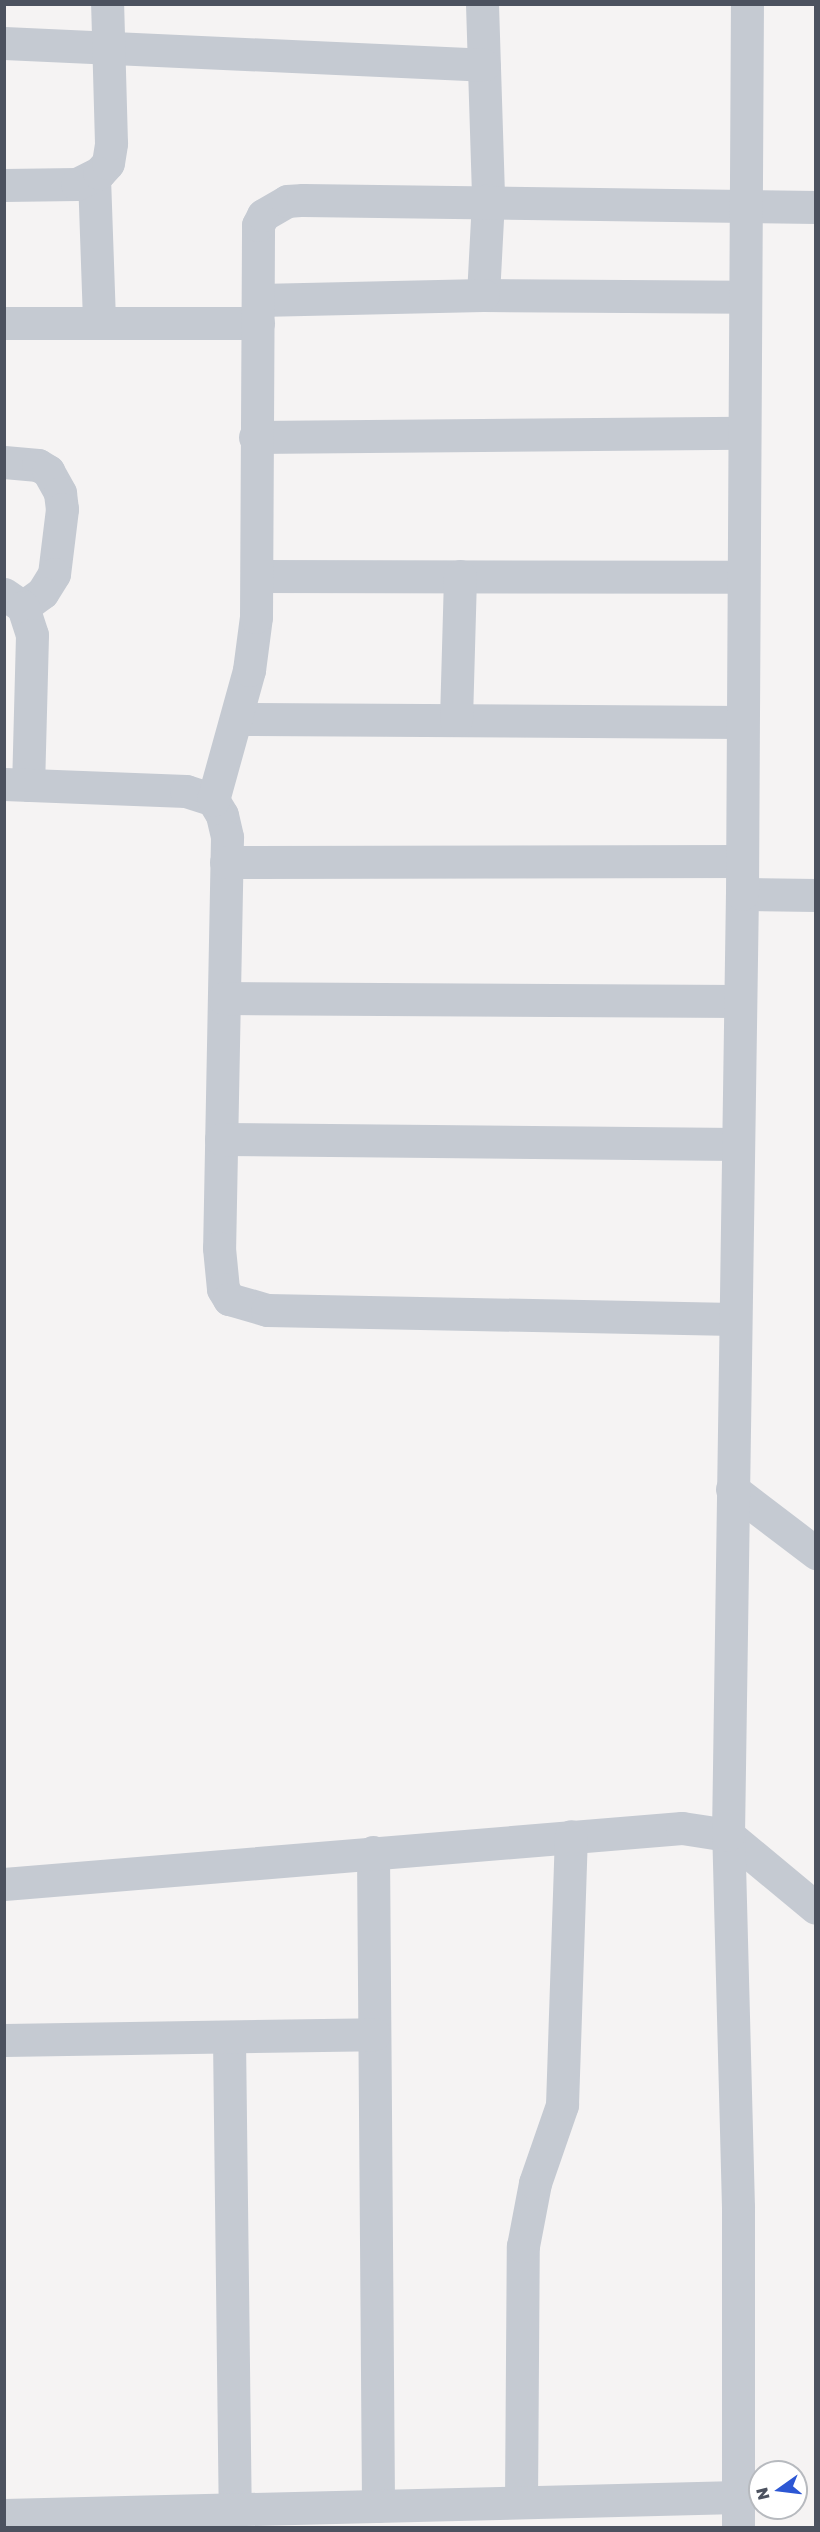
<!DOCTYPE html>
<html>
<head>
<meta charset="utf-8">
<style>
  body { margin:0 }
  #map { position:relative; width:820px; height:2532px; overflow:hidden; background:#f5f3f3; font-family:"Golos Text",sans-serif }
  div>[style] { position:absolute }
  .minor>* { height:33px; margin:-16.5px; padding:0 16.5px; transform-origin:16.5px; border-radius:16.5px; background:#c5cad2 }
  span { translate:-50% -50%; white-space:nowrap; text-align:center; line-height:1.15; -webkit-text-stroke:6px #fff; paint-order:stroke }
  .frame { position:absolute; inset:0; border:6px solid #4c525f; pointer-events:none }
  .north { position:absolute; left:748px; top:2460px; width:60px; height:60px; box-sizing:border-box; background:#fff; border:2px solid #b7babf; border-radius:50%; rotate:256deg; font-size:16px; font-weight:700; line-height:24px; text-align:center; color:#4c525f }
  .north::after { content:''; display:block; margin:auto; width:21px; height:27px; background:#2d57d4; clip-path:polygon(50% 0,100% 100%,50% 72%,0 100%) }
</style>
</head>
<body>
<div id="map">
  <div class="minor">
    <div style="left:482px;top:4px;width:196px;rotate:88.2deg"></div>
    <div style="left:488px;top:200px;width:95px;rotate:93deg"></div>
    <div style="left:483px;top:295px;width:260px;rotate:0.4deg"></div>
    <div style="left:4px;top:43px;width:480px;rotate:2.6deg"></div>
    <div style="left:94px;top:177px;width:146px;rotate:88deg"></div>
    <div style="left:4px;top:185px;width:73px;rotate:-0.8deg"></div>
    <div style="left:77px;top:184px;width:25px;rotate:-27deg"></div>
    <div style="left:99px;top:173px;width:13px;rotate:-48deg"></div>
    <div style="left:108px;top:163px;width:20px;rotate:-81deg"></div>
    <div style="left:111px;top:143px;width:139px;rotate:-91.6deg"></div>
    <div style="left:259px;top:300px;width:224px;rotate:-1.3deg"></div>
    <div style="left:4px;top:323px;width:254px"></div>
    <div style="left:255px;top:437px;width:488px;rotate:-0.5deg"></div>
    <div style="left:4px;top:462px;width:34px;rotate:5deg"></div>
    <div style="left:38px;top:465px;width:12px;rotate:31deg"></div>
    <div style="left:48px;top:471px;width:25px;rotate:61deg"></div>
    <div style="left:60px;top:493px;width:16px;rotate:83deg"></div>
    <div style="left:62px;top:509px;width:65px;rotate:97deg"></div>
    <div style="left:54px;top:574px;width:22px;rotate:122deg"></div>
    <div style="left:42px;top:593px;width:24px;rotate:144deg"></div>
    <div style="left:257px;top:576px;width:486px;rotate:0.1deg"></div>
    <div style="left:4px;top:594px;width:23px;rotate:34deg"></div>
    <div style="left:23px;top:607px;width:29px;rotate:72deg"></div>
    <div style="left:32px;top:635px;width:150px;rotate:91.5deg"></div>
    <div style="left:238px;top:719px;width:504px;rotate:0.34deg"></div>
    <div style="left:456px;top:720px;width:144px;rotate:-88.4deg"></div>
    <div style="left:4px;top:784px;width:182px;rotate:2.2deg"></div>
    <div style="left:186px;top:791px;width:28px;rotate:18deg"></div>
    <div style="left:213px;top:800px;width:17px;rotate:59deg"></div>
    <div style="left:222px;top:815px;width:23px;rotate:77deg"></div>
    <div style="left:227px;top:837px;width:411px;rotate:91.1deg"></div>
    <div style="left:219px;top:1248px;width:41px;rotate:84.4deg"></div>
    <div style="left:223px;top:1289px;width:12px;rotate:59deg"></div>
    <div style="left:229px;top:1299px;width:40px;rotate:16deg"></div>
    <div style="left:267px;top:1310px;width:467px;rotate:1.1deg"></div>
    <div style="left:213px;top:800px;width:135px;rotate:-74.5deg"></div>
    <div style="left:249px;top:670px;width:53px;rotate:-82.5deg"></div>
    <div style="left:256px;top:617px;width:392px;rotate:-89.7deg"></div>
    <div style="left:258px;top:225px;width:11px;rotate:-63deg"></div>
    <div style="left:263px;top:215px;width:28px;rotate:-30deg"></div>
    <div style="left:287px;top:201px;width:16px;rotate:-4deg"></div>
    <div style="left:303px;top:200px;width:513px;rotate:0.78deg"></div>
    <div style="left:226px;top:862px;width:516px;rotate:-0.11deg"></div>
    <div style="left:742px;top:894px;width:74px;rotate:0.8deg"></div>
    <div style="left:224px;top:998px;width:516px;rotate:0.33deg"></div>
    <div style="left:221px;top:1139px;width:516px;rotate:0.56deg"></div>
    <div style="left:732px;top:1489px;width:106px;rotate:37.3deg"></div>
    <div style="left:373px;top:1852px;width:654px;rotate:89.56deg"></div>
    <div style="left:4px;top:1884px;width:680px;rotate:-4.72deg"></div>
    <div style="left:682px;top:1828px;width:47px;rotate:8.7deg"></div>
    <div style="left:728px;top:1835px;width:114px;rotate:39.7deg"></div>
    <div style="left:229px;top:2038px;width:472px;rotate:89.3deg"></div>
    <div style="left:4px;top:2040px;width:370px;rotate:-0.9deg"></div>
    <div style="left:521px;top:2502px;width:256px;rotate:-89.6deg"></div>
    <div style="left:523px;top:2246px;width:64px;rotate:-79.2deg"></div>
    <div style="left:535px;top:2183px;width:83px;rotate:-70.9deg"></div>
    <div style="left:562px;top:2105px;width:269px;rotate:-88.1deg"></div>
    <div style="left:4px;top:2515px;width:734px;rotate:-1.4deg"></div>
    <div style="left:738px;top:2528px;width:321px;rotate:-90deg"></div>
    <div style="left:738px;top:2207px;width:372px;rotate:-91.5deg"></div>
    <div style="left:728px;top:1835px;width:941px;rotate:-89.15deg"></div>
    <div style="left:742px;top:894px;width:890px;rotate:-89.68deg"></div>
  </div>
  <div class="frame"></div>
  <div class="north">N</div>
</div>
</body>
</html>
